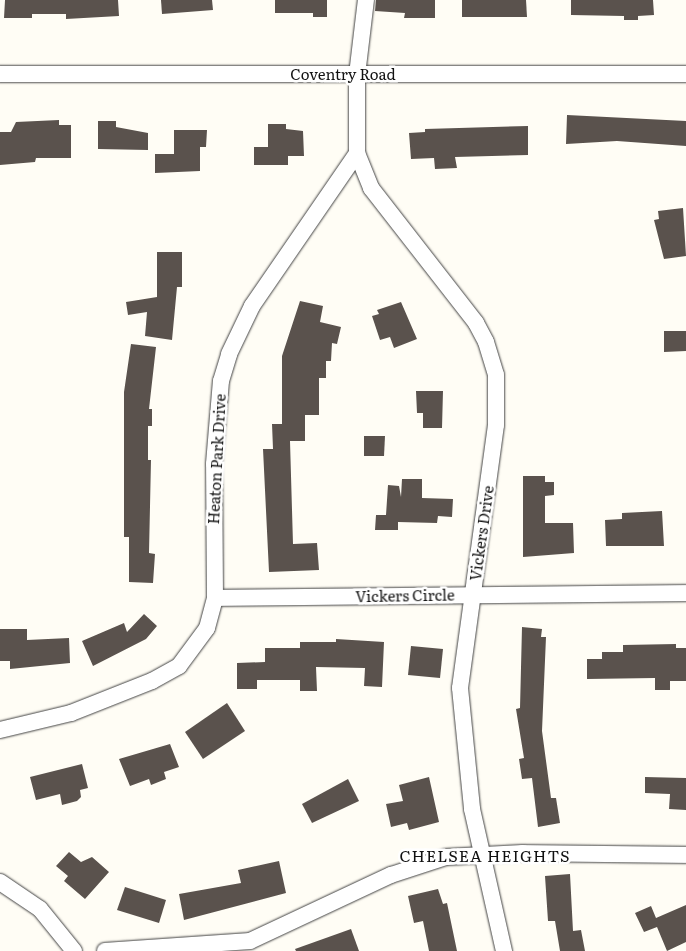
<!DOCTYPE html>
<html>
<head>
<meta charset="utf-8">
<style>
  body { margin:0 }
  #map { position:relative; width:686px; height:951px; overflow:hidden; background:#fffdf5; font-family:Literata,serif }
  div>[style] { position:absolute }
  .building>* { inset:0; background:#5a524d }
  .roads { filter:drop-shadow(0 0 1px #444) drop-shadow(0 0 1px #444) }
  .minor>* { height:16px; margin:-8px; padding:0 8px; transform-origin:8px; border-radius:8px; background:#fff }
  span { translate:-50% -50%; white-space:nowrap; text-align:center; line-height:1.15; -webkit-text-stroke:5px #fff; paint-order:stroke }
  .street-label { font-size:15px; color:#111 }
  .neighbourhood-label { font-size:16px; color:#111; letter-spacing:1px }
</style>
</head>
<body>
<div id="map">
  <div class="building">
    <div style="clip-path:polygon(5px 0,118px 0,119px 16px,66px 19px,66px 14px,32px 14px,32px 18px,4px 18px)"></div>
    <div style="clip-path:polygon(161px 0,212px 0,213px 10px,162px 14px)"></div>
    <div style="clip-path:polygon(275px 0,327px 0,327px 17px,313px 17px,313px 13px,275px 13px)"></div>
    <div style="clip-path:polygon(376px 0,435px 0,435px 18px,404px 18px,405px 13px,375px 11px)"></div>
    <div style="clip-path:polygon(462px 0,526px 0,527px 17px,462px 17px)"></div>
    <div style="clip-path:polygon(571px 0,653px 0,654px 15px,638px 16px,638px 20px,624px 20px,624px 16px,571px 15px)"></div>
    <div style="clip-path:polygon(567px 115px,686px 121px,686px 146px,617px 141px,566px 144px)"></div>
    <div style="clip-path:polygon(59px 120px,59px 125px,71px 125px,71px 158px,36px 158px,35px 162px,0 165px,0 132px,11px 132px,16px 122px)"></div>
    <div style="clip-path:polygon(98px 121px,116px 121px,116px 127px,148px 133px,148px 150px,98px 149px)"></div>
    <div style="clip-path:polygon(268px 124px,286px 124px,286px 129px,303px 131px,304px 156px,288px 156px,288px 165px,254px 165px,254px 147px,268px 147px)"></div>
    <div style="clip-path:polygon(528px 126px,528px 155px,455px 157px,457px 168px,435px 169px,434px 158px,411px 159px,409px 133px,425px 132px,425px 129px)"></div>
    <div style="clip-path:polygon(174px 130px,207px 130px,206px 147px,200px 147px,200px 171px,155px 173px,155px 154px,174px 154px)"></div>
    <div style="clip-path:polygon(683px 208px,686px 256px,664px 259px,654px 220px,659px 219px,658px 211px)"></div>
    <div style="clip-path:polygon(157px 252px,182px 252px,182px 287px,177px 287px,172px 340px,145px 336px,147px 312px,128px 315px,126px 302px,157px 297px)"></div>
    <div style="clip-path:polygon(300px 301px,323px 306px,320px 322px,341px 327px,337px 344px,332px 343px,331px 361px,326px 361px,326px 378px,319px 378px,319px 415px,305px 415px,305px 441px,290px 441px,293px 544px,317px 543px,319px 570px,269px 572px,263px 449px,273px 449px,272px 424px,282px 424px,282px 356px)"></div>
    <div style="clip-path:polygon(401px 302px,417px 339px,394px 348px,390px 337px,380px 340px,372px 316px,379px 314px,377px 310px)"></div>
    <div style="clip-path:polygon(664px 331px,686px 331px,686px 351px,664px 352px)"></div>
    <div style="clip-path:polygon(131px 344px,156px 347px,149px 409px,152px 409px,152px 426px,148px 426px,148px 460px,151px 460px,149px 553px,155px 554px,153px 583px,129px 582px,129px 537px,124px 537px,124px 392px)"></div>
    <div style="clip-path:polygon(416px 391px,443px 391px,442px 428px,423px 428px,423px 413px,417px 413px)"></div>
    <div style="clip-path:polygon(364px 436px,385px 436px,384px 456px,364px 456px)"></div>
    <div style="clip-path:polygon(523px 476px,545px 476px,545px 482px,554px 482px,554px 495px,545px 496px,545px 523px,573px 523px,574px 553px,523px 557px)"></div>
    <div style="clip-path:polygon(402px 479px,422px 479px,422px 498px,453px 499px,452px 517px,438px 516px,437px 523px,398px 522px,398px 530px,375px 530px,376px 515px,386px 515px,388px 485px,399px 486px,401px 497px)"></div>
    <div style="clip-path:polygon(662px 511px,664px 546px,606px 546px,605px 520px,622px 519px,622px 513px)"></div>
    <div style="clip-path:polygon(144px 614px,157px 626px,146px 639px,93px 666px,82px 641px,124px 623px,127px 632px)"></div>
    <div style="clip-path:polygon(522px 627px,542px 629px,541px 637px,546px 637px,542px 731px,551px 798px,556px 798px,560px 823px,538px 827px,532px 778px,522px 779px,519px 759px,524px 758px,516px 709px,520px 708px)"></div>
    <div style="clip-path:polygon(0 629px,27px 629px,27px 640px,69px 638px,70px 663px,10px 669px,10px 661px,0 661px)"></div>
    <div style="clip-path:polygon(336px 639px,384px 642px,382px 687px,364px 686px,365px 668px,316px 667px,317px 691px,300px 691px,300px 680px,257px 680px,257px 689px,237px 689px,237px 663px,265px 662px,265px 648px,300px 648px,300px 642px,336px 642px)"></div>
    <div style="clip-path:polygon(676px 644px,676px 648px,686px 648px,686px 681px,670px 681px,670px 690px,655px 690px,655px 678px,587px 679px,587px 659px,602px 659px,602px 652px,623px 652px,623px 645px)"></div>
    <div style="clip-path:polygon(411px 646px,443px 649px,440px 678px,408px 675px)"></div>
    <div style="clip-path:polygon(227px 703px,245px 731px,203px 759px,185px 732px)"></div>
    <div style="clip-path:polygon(170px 744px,179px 767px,164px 772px,166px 779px,151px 785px,149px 779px,130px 786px,119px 759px)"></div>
    <div style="clip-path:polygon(82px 764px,88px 788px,80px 790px,81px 797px,77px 801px,62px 805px,60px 794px,36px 800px,30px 777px)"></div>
    <div style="clip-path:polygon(429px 777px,439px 822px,409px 830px,407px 823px,391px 827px,386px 804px,403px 801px,399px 785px)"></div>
    <div style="clip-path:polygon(645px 777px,686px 778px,686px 810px,669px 809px,670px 794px,645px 793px)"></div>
    <div style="clip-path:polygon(348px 779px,359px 801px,312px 823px,302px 804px)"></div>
    <div style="clip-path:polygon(69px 852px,81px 862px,92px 857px,109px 872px,85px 899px,64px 881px,68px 876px,56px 866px)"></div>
    <div style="clip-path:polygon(279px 861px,286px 893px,184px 920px,179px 894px,241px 883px,238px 870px)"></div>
    <div style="clip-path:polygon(570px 874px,573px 931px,581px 930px,585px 951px,560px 951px,555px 921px,548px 921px,545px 876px)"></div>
    <div style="clip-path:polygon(125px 887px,166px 900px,159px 923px,117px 910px)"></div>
    <div style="clip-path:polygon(438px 889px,443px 904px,447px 903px,457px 951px,429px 951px,423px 921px,414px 923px,408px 896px)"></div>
    <div style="clip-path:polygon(686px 905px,686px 942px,667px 951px,657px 927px,644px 932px,635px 913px,651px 906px,656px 918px)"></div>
    <div style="clip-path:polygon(351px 929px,359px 951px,296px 951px,295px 949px)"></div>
  </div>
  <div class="roads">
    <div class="minor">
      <div style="left:0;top:74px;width:686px"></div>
      <div style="left:357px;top:153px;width:38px;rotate:68deg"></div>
      <div style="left:371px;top:188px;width:171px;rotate:52.1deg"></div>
      <div style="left:476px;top:323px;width:21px;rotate:62deg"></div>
      <div style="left:486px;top:342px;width:34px;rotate:73deg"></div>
      <div style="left:496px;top:375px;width:50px;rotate:90deg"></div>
      <div style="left:496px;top:425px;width:265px;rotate:97.8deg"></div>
      <div style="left:460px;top:688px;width:122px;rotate:84.3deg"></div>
      <div style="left:472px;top:809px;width:146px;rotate:77.3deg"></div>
      <div style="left:215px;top:598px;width:471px;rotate:-0.6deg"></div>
      <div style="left:0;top:730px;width:73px;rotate:-13.5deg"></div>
      <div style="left:71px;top:713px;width:87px;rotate:-21.6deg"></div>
      <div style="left:152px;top:681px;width:31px;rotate:-29deg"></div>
      <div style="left:179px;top:666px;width:47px;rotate:-53.6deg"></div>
      <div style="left:207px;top:628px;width:31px;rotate:-75deg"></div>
      <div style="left:215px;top:598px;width:134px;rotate:-90.4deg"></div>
      <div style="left:214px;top:464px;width:83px;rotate:-85.2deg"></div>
      <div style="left:221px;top:381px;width:28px;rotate:-73deg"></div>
      <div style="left:229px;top:354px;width:53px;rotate:-64.4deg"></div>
      <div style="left:252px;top:306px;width:186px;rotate:-55.5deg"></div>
      <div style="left:357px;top:153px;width:78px;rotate:-90deg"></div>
      <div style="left:357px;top:75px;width:76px;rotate:-83.2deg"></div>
      <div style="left:0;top:882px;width:48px;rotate:34deg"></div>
      <div style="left:40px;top:909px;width:54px;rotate:51deg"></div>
      <div style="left:105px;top:951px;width:145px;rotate:-3.9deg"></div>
      <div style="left:250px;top:941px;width:156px;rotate:-25.1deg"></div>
      <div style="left:391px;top:875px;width:58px;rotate:-18.1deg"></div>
      <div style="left:446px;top:857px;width:77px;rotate:-3deg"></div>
      <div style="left:523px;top:853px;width:163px;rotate:0.7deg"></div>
    </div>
  </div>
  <div class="street-label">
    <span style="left:343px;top:74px">Coventry Road</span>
    <span style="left:216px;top:459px;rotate:-87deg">Heaton Park Drive</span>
    <span style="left:481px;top:533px;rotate:-82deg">Vickers Drive</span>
    <span style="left:405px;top:595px;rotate:-1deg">Vickers Circle</span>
  </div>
  <div class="neighbourhood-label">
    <span style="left:485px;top:855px">CHELSEA HEIGHTS</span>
  </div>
</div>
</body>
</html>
